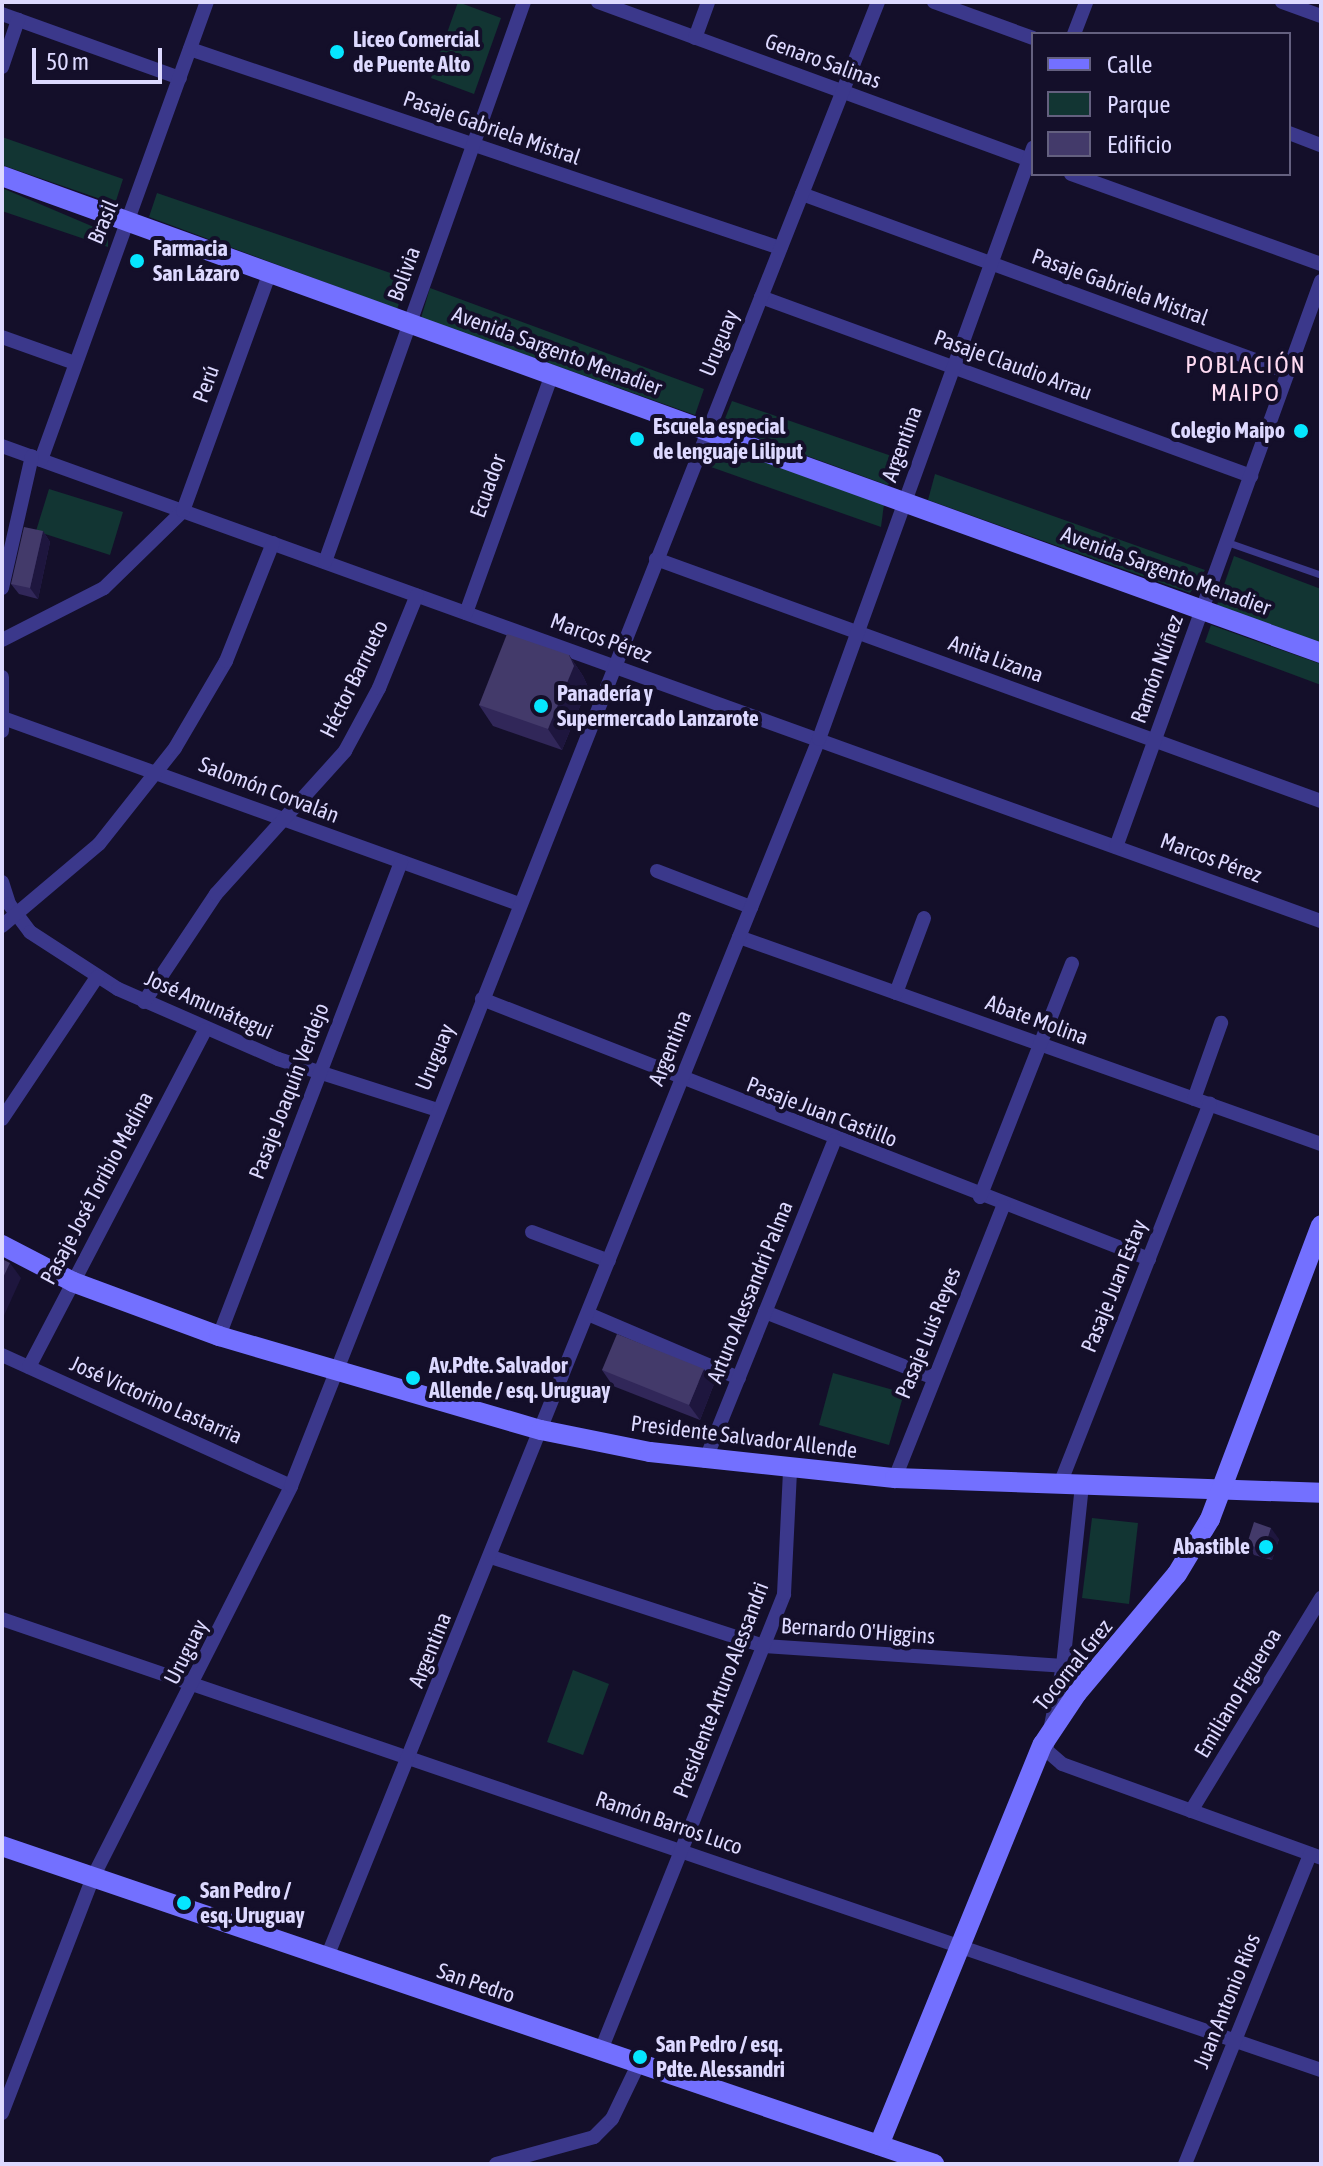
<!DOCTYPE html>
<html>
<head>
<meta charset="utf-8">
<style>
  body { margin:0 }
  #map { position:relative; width:1323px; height:2166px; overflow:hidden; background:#140f2a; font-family:"Asap Condensed",sans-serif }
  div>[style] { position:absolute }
  .green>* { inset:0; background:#123533 }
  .lane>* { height:7px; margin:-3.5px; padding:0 3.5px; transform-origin:3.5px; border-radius:3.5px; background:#3b388b }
  .street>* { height:14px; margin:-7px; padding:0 7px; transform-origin:7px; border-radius:7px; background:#3b388b }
  .secondary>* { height:20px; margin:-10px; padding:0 10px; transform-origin:10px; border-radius:10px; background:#7370ff }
  .wall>* { inset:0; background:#312759 }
  .shaded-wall>* { inset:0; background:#1e163e }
  .building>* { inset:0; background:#433a6a }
  .dots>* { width:22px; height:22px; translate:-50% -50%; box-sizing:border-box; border:4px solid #140f2a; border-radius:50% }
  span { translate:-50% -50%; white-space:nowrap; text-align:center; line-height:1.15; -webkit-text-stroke:8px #140f2a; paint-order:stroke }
  .poi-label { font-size:22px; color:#ddd9ff; font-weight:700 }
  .left { translate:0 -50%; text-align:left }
  .right { translate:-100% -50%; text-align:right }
  .street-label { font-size:22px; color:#ddd9ff }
  .neighbourhood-label { font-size:24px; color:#ffdbf2; letter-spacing:2px }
  .frame { position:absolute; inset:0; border:4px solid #ddd9ff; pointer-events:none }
  .legend { position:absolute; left:1031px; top:32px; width:260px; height:144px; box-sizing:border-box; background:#140f2a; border:2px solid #64607f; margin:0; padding:10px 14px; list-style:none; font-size:24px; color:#ddd9ff }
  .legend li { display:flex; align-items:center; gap:16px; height:40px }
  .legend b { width:40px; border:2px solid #64607f }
  .scale { position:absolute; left:32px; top:48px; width:130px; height:36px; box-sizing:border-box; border:4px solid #ddd9ff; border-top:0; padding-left:10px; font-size:24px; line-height:28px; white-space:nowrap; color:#ddd9ff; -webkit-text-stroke:6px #140f2a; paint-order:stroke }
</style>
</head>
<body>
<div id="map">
  <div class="green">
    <div style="clip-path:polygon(458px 2px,501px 18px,474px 94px,431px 78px)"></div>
    <div style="clip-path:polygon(2px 137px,123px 179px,115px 204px,2px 165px)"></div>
    <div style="clip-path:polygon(2px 188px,108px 233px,108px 247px,2px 211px)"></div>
    <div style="clip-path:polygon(157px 193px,408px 279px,397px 309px,149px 217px)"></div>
    <div style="clip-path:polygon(430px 288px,704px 389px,695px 415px,421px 318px)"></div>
    <div style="clip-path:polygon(732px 401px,906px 461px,898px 481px,887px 485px,736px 430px,724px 421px)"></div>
    <div style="clip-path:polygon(728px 449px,884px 504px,881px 527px,711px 467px,716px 450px)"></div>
    <div style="clip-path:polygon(935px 474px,1205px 570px,1190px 593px,928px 500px)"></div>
    <div style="clip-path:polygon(49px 489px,123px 512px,110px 555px,36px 531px)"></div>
    <div style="clip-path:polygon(1234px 556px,1321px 589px,1321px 645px,1217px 605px)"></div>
    <div style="clip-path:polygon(1211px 625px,1321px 664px,1321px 685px,1205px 642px)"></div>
    <div style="clip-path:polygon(833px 1373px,904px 1393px,889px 1445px,819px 1425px)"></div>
    <div style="clip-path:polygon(1092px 1518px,1138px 1523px,1129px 1604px,1082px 1598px)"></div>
    <div style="clip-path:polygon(573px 1670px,609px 1684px,583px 1755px,547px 1742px)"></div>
  </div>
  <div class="lane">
    <div style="left:1227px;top:542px;width:100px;rotate:19.3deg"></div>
  </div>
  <div class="street">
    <div style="left:598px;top:2px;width:463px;rotate:20.1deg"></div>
    <div style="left:934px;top:2px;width:105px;rotate:20deg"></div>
    <div style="left:1282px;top:2px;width:41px;rotate:19.7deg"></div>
    <div style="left:2px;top:14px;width:189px;rotate:19.8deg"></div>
    <div style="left:1074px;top:34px;width:34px;rotate:-69deg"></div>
    <div style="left:695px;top:38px;width:38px;rotate:-70deg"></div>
    <div style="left:190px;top:49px;width:623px;rotate:18.64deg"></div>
    <div style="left:2px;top:67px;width:50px;rotate:-71.2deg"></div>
    <div style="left:1289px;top:133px;width:34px;rotate:21deg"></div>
    <div style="left:1071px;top:174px;width:266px;rotate:19.8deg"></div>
    <div style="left:802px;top:194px;width:518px;rotate:20.12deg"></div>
    <div style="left:761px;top:297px;width:522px;rotate:20.07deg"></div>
    <div style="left:2px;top:337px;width:77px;rotate:19.6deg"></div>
    <div style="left:2px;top:446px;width:1402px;rotate:19.81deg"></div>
    <div style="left:41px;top:460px;width:487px;rotate:-70.1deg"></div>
    <div style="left:656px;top:559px;width:708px;rotate:20deg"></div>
    <div style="left:325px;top:562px;width:594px;rotate:-70.44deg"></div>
    <div style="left:2px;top:588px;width:135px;rotate:-77.2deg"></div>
    <div style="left:466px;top:613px;width:254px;rotate:-70.2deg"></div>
    <div style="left:2px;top:640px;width:114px;rotate:-27deg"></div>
    <div style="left:104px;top:588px;width:110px;rotate:-44.3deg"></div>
    <div style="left:183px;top:511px;width:254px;rotate:-70deg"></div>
    <div style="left:2px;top:677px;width:54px;rotate:90deg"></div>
    <div style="left:3px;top:718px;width:548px;rotate:19.82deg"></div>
    <div style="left:1116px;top:847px;width:602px;rotate:-70.09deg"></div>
    <div style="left:657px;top:871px;width:101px;rotate:21deg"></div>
    <div style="left:2px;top:882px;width:23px;rotate:72deg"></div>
    <div style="left:9px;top:904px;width:35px;rotate:53deg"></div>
    <div style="left:30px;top:932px;width:105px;rotate:32.9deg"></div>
    <div style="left:118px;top:989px;width:175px;rotate:23.6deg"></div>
    <div style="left:278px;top:1059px;width:168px;rotate:17.7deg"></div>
    <div style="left:2px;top:926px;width:127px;rotate:-40.2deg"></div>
    <div style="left:99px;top:844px;width:122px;rotate:-51.6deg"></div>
    <div style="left:175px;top:748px;width:101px;rotate:-59.6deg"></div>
    <div style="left:226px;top:661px;width:127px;rotate:-68.3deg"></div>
    <div style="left:739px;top:937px;width:618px;rotate:19.58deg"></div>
    <div style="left:896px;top:993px;width:80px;rotate:-69.5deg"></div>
    <div style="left:482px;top:999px;width:716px;rotate:21.3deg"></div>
    <div style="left:144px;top:1002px;width:130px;rotate:-56.3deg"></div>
    <div style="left:216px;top:894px;width:193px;rotate:-47.9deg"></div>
    <div style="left:345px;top:751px;width:72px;rotate:-61.6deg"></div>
    <div style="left:379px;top:688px;width:100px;rotate:-67.8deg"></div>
    <div style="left:1194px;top:1099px;width:81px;rotate:-70.4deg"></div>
    <div style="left:2px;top:1119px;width:171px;rotate:-56.2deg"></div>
    <div style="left:980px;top:1197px;width:251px;rotate:-68.5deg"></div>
    <div style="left:532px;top:1232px;width:82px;rotate:20.6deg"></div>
    <div style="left:765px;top:1312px;width:181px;rotate:21.3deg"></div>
    <div style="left:588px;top:1314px;width:164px;rotate:23deg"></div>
    <div style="left:219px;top:1336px;width:508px;rotate:-68.99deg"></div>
    <div style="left:2px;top:1355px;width:317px;rotate:24.4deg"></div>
    <div style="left:29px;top:1367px;width:380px;rotate:-62.4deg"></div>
    <div style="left:705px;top:1461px;width:346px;rotate:-68deg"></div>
    <div style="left:895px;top:1478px;width:293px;rotate:-68.3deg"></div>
    <div style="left:1060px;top:1484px;width:409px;rotate:-68.5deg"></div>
    <div style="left:1082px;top:1485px;width:182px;rotate:96deg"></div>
    <div style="left:1063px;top:1666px;width:86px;rotate:101.4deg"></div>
    <div style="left:1046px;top:1750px;width:21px;rotate:41deg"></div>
    <div style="left:1062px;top:1764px;width:276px;rotate:19.9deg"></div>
    <div style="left:491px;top:1557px;width:287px;rotate:18.1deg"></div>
    <div style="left:764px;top:1646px;width:300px;rotate:3.8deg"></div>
    <div style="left:1063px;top:1666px;width:30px;rotate:24deg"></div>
    <div style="left:2px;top:1619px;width:1394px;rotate:18.88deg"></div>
    <div style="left:1191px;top:1811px;width:250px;rotate:-58.6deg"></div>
    <div style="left:327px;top:1957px;width:1314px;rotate:-68deg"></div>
    <div style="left:819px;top:739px;width:629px;rotate:-70.09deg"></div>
    <div style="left:601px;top:2050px;width:491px;rotate:-68.1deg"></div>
    <div style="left:784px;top:1594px;width:124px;rotate:-87.2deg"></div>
    <div style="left:2px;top:2113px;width:253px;rotate:-68.9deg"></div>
    <div style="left:93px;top:1877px;width:438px;rotate:-63.1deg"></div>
    <div style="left:291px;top:1486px;width:1596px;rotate:-68.42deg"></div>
    <div style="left:496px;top:2164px;width:102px;rotate:-15.4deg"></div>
    <div style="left:594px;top:2137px;width:25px;rotate:-45deg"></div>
    <div style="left:612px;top:2119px;width:62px;rotate:-64.3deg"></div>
    <div style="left:1185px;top:2164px;width:334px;rotate:-68deg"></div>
  </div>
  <div class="secondary">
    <div style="left:2px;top:176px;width:1403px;rotate:19.88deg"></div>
    <div style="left:2px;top:1245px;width:80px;rotate:27.5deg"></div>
    <div style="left:73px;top:1282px;width:156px;rotate:20.3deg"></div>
    <div style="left:219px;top:1336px;width:335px;rotate:16.3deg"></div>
    <div style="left:541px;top:1430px;width:111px;rotate:11.4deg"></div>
    <div style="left:650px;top:1452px;width:246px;rotate:6.1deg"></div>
    <div style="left:895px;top:1478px;width:426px;rotate:2deg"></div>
    <div style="left:2px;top:1846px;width:985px;rotate:18.84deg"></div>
    <div style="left:879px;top:2145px;width:433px;rotate:-67.8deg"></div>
    <div style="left:1043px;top:1744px;width:61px;rotate:-56.3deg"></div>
    <div style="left:1077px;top:1693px;width:155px;rotate:-50deg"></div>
    <div style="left:1177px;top:1574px;width:64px;rotate:-59deg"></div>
    <div style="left:1210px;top:1519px;width:314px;rotate:-69.3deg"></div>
  </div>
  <div class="wall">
    <div style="clip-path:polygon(43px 531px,50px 542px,38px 599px,19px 594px,11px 584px)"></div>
    <div style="clip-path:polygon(569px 655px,583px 676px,588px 687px,562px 750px,493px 726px,479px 705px)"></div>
    <div style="clip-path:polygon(602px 1370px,714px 1384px,700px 1420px,613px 1386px)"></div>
    <div style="clip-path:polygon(1279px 1539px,1272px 1560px,1254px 1555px,1247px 1544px)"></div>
  </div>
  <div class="shaded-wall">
    <div style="clip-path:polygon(43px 531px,50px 542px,38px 599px,30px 588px)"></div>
    <div style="clip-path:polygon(569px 655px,583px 676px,588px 687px,562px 750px,548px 729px)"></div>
    <div style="clip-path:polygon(10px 1263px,21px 1278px,2px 1320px,2px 1280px)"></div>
    <div style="clip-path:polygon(704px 1369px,714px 1384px,700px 1420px,689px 1405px)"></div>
    <div style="clip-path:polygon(1271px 1528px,1279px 1539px,1272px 1560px,1264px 1550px)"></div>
  </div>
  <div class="building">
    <div style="clip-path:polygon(24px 527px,43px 531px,30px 588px,11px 584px)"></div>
    <div style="clip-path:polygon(507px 634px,569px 655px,574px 666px,548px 729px,479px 705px)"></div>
    <div style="clip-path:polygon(2px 1259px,10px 1263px,2px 1280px)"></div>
    <div style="clip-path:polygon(617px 1334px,704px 1369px,689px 1405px,602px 1370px)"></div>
    <div style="clip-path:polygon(1254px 1522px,1271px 1528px,1264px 1550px,1247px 1544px)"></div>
  </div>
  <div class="dots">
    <div style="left:337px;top:52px;background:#05e6ff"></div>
    <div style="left:137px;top:261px;background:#05e6ff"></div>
    <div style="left:1301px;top:431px;background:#05e6ff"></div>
    <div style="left:637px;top:439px;background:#05e6ff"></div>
    <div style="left:541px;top:706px;background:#05e6ff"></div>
    <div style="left:413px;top:1378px;background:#05e6ff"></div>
    <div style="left:1266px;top:1547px;background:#05e6ff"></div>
    <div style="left:184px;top:1903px;background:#05e6ff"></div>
    <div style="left:640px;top:2057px;background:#05e6ff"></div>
  </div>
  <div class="poi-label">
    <span class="left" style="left:353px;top:52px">Liceo Comercial<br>de Puente Alto</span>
    <span class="left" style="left:153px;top:261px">Farmacia<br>San Lázaro</span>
    <span class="left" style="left:653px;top:439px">Escuela especial<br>de lenguaje Liliput</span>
    <span class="right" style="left:1285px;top:431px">Colegio Maipo</span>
    <span class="left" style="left:557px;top:706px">Panadería y<br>Supermercado Lanzarote</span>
    <span class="left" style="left:429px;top:1378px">Av.Pdte. Salvador<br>Allende / esq. Uruguay</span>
    <span class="right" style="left:1250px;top:1547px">Abastible</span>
    <span class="left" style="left:200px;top:1903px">San Pedro /<br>esq. Uruguay</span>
    <span class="left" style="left:656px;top:2057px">San Pedro / esq.<br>Pdte. Alessandri</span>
  </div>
  <div class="street-label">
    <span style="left:823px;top:61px;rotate:20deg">Genaro Salinas</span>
    <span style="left:492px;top:128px;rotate:19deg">Pasaje Gabriela Mistral</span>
    <span style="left:103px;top:222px;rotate:-67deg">Brasil</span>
    <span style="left:404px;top:274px;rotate:-70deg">Bolivia</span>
    <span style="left:1120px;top:287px;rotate:20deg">Pasaje Gabriela Mistral</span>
    <span style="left:719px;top:343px;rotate:-68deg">Uruguay</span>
    <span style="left:557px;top:351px;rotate:20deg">Avenida Sargento Menadier</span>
    <span style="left:1013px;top:365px;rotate:20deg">Pasaje Claudio Arrau</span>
    <span style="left:206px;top:384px;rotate:-70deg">Perú</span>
    <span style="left:902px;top:444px;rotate:-70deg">Argentina</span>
    <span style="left:488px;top:486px;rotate:-70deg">Ecuador</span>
    <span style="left:1166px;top:571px;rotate:20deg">Avenida Sargento Menadier</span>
    <span style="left:601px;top:638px;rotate:20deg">Marcos Pérez</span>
    <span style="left:996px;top:659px;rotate:20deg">Anita Lizana</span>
    <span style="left:1157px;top:669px;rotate:-70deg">Ramón Núñez</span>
    <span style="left:354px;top:679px;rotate:-64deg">Héctor Barrueto</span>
    <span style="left:269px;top:790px;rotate:21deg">Salomón Corvalán</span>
    <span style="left:1211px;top:858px;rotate:20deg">Marcos Pérez</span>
    <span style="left:209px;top:1005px;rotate:24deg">José Amunátegui</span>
    <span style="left:1037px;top:1020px;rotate:20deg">Abate Molina</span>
    <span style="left:670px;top:1048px;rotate:-68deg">Argentina</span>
    <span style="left:435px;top:1057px;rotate:-68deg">Uruguay</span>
    <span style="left:289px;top:1091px;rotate:-69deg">Pasaje Joaquín Verdejo</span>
    <span style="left:822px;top:1112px;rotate:21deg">Pasaje Juan Castillo</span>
    <span style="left:97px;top:1188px;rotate:-62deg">Pasaje José Toribio Medina</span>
    <span style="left:1114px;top:1286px;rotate:-68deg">Pasaje Juan Estay</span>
    <span style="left:750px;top:1292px;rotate:-68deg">Arturo Alessandri Palma</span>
    <span style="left:928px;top:1333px;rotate:-68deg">Pasaje Luis Reyes</span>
    <span style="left:156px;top:1400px;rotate:24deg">José Victorino Lastarria</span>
    <span style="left:744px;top:1437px;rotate:7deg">Presidente Salvador Allende</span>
    <span style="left:858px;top:1631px;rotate:4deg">Bernardo O'Higgins</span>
    <span style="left:430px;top:1650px;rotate:-68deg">Argentina</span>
    <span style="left:186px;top:1652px;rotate:-63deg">Uruguay</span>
    <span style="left:1073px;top:1665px;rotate:-51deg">Tocornal Grez</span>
    <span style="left:721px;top:1690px;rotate:-69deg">Presidente Arturo Alessandri</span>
    <span style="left:1238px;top:1693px;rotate:-59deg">Emiliano Figueroa</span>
    <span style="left:669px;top:1823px;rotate:19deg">Ramón Barros Luco</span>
    <span style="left:476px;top:1983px;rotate:19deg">San Pedro</span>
    <span style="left:1227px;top:2001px;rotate:-68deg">Juan Antonio Ríos</span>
  </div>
  <div class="neighbourhood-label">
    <span style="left:1246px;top:379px">POBLACIÓN<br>MAIPO</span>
  </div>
  <div class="frame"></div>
  <ul class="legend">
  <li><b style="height:10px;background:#7370ff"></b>Calle</li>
  <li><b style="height:22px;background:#123533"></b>Parque</li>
  <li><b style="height:22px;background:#433a6a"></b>Edificio</li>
  </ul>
  <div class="scale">50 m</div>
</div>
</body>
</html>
